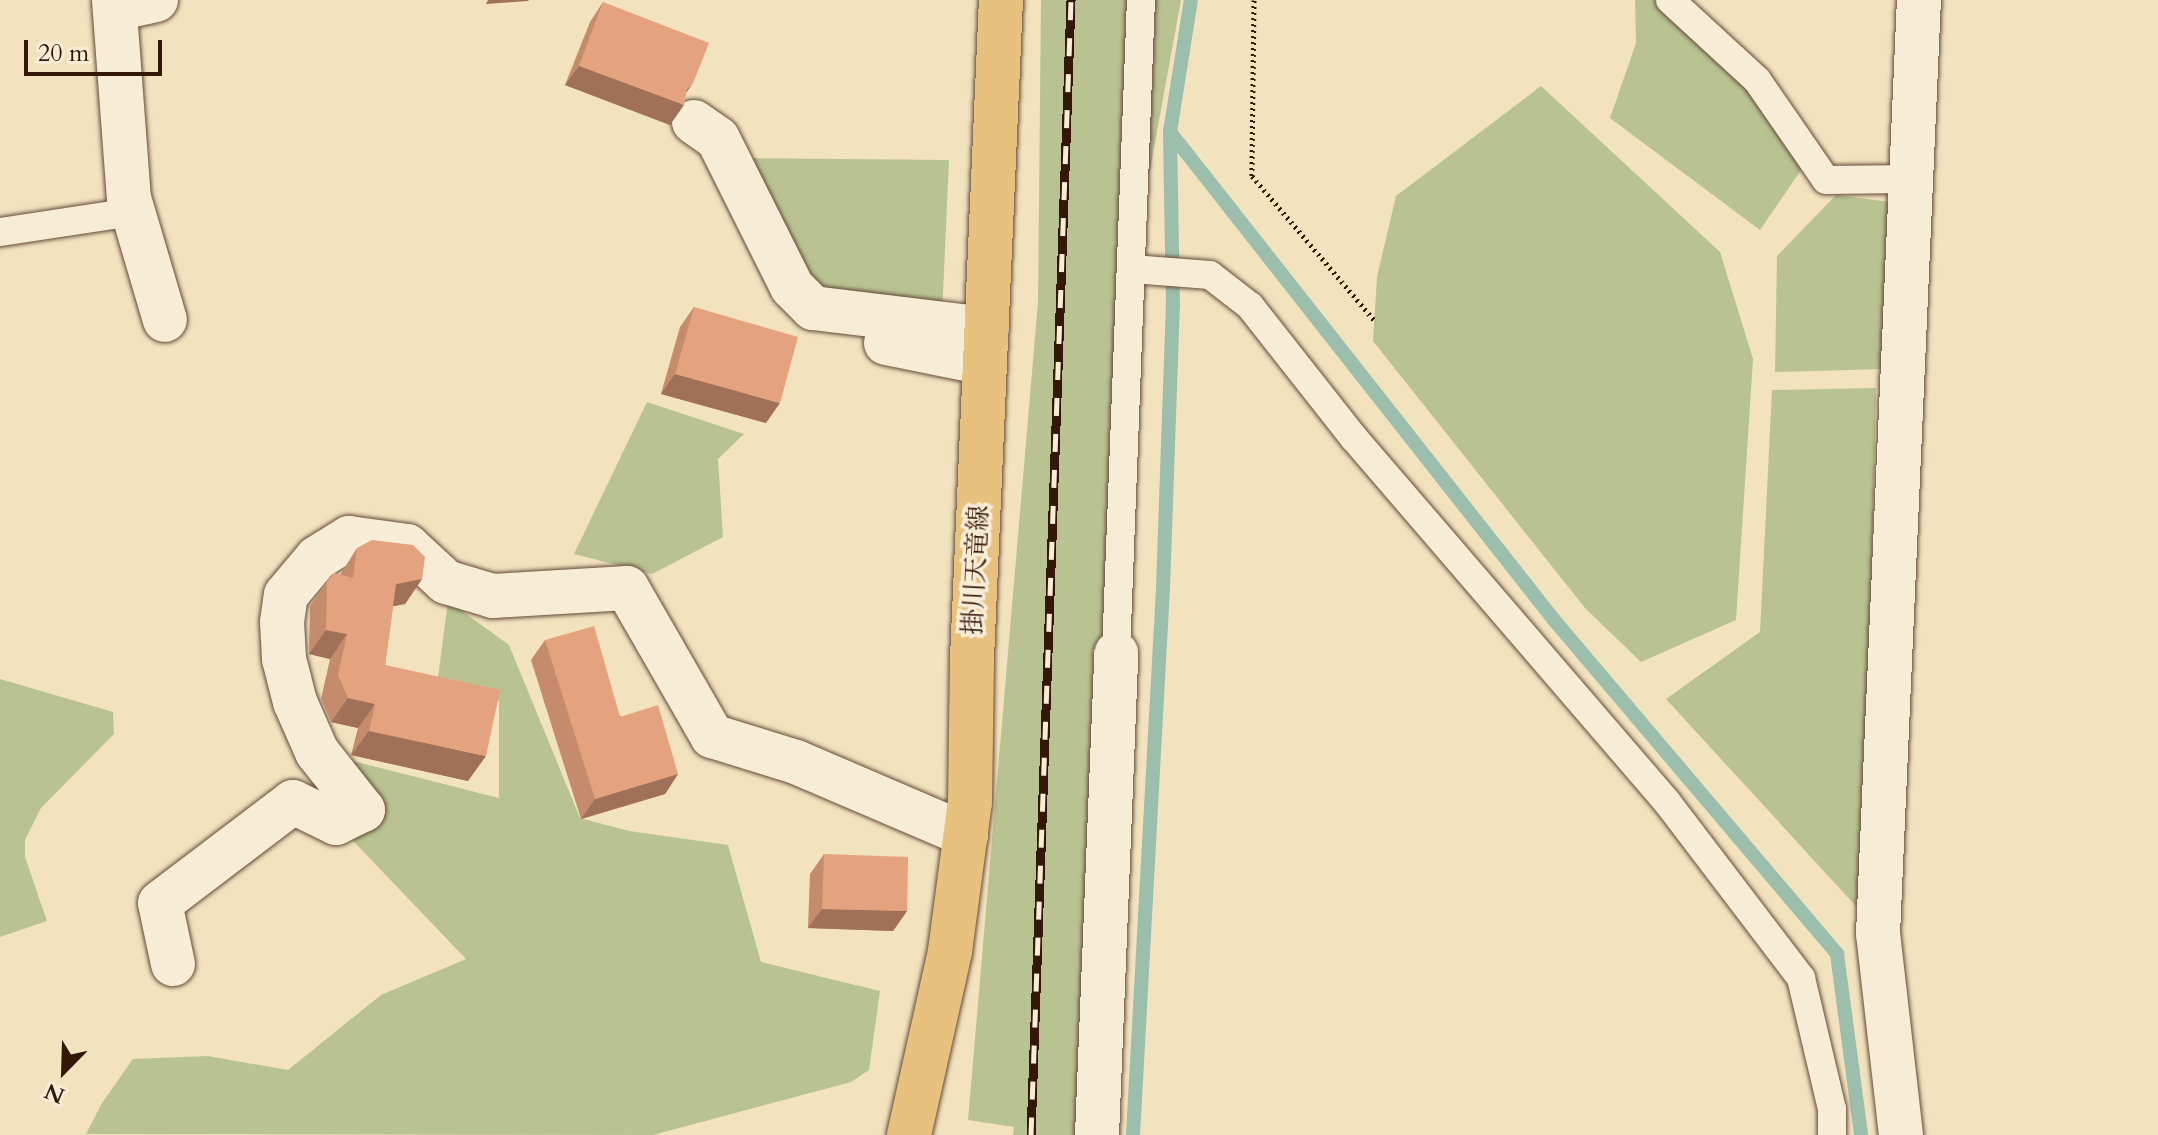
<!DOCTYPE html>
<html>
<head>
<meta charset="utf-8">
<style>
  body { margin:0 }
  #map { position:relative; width:2158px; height:1135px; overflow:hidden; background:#f2e2be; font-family:Cardo,"Noto Serif JP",serif }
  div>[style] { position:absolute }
  .green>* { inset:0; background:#b9c392 }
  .stream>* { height:14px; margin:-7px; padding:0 7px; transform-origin:7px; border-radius:7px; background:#9cbead }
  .path>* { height:5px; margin-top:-2.5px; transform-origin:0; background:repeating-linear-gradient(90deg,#35170a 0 2px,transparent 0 6px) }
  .roads { filter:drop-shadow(0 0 2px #644a37) drop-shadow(0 0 2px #644a37) }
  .lane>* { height:28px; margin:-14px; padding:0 14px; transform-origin:14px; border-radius:14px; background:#f7ecd5 }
  .street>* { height:44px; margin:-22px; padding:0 22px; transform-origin:22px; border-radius:22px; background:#f7ecd5 }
  .primary>* { height:44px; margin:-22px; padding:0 22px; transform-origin:22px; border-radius:22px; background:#e9c17f }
  .rail>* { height:9px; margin-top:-4.5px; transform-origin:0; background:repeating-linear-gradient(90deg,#f7ecd5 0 18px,#35170a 0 36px); box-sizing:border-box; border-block:2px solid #35170a }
  .wall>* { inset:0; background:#c58b6c }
  .shaded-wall>* { inset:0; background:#a07158 }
  .building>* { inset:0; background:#e5a27e }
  span { translate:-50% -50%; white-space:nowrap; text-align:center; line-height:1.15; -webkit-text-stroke:7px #f7ecd5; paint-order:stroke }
  .street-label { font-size:26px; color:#35170a }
  .north { position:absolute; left:24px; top:1031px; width:80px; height:80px; -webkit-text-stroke:6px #f7ecd5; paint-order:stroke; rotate:203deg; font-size:22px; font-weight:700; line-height:32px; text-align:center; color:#35170a }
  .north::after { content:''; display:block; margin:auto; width:28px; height:36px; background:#35170a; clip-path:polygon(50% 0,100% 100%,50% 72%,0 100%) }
  .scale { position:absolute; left:24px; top:40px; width:138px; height:36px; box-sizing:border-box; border:4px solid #35170a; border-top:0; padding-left:10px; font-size:24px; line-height:28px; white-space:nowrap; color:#35170a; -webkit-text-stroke:6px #f7ecd5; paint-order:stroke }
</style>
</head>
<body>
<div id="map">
  <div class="green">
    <div style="clip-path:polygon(1041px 0,1181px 0,1132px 269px,1082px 1135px,1013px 1135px,1014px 1127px,968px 1120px,1038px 302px)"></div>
    <div style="clip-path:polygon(1635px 0,1657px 0,1757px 80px,1810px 157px,1760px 230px,1610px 118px,1636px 43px)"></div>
    <div style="clip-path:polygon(1541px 86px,1720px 252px,1753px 359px,1736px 620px,1641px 662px,1585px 608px,1373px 341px,1377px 277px,1396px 196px)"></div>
    <div style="clip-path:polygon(741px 158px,949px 160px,941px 337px,826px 306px)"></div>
    <div style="clip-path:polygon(1836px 195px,1890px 202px,1883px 369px,1775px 372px,1777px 256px)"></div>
    <div style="clip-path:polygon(1876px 388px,1864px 915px,1666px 699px,1760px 632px,1772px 390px)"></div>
    <div style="clip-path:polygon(647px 402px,744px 434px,718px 459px,723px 537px,652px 574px,574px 554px)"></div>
    <div style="clip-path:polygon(448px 601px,509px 645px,580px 818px,629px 831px,728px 845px,761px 962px,880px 991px,869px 1070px,851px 1082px,653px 1135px,86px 1134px,102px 1103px,133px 1059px,208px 1056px,288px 1070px,381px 995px,466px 959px,336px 823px,317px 752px,499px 798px,499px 701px,438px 677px)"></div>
    <div style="clip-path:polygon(0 679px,113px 712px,114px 734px,41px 808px,25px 840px,25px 857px,47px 921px,0 937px)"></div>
  </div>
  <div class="stream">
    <div style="left:1170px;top:132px;width:621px;rotate:51.8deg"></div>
    <div style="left:1554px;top:620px;width:438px;rotate:49.7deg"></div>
    <div style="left:1837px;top:954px;width:183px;rotate:82.4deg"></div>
    <div style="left:1133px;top:1135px;width:548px;rotate:-86.86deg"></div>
    <div style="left:1163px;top:588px;width:282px;rotate:-88deg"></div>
    <div style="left:1173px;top:306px;width:174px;rotate:-91deg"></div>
    <div style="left:1170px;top:132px;width:134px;rotate:-81deg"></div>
  </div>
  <div class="path">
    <div style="left:1254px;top:0;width:176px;rotate:90.7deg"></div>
    <div style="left:1252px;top:176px;width:190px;rotate:49.7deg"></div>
  </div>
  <div class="roads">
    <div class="lane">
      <div style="left:1670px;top:0;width:118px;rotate:42.6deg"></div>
      <div style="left:1757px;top:80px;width:121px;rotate:55.4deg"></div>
      <div style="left:1826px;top:180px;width:85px;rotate:-0.7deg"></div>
      <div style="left:0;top:232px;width:134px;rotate:-8.6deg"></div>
      <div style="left:1132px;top:269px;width:78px;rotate:4.4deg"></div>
      <div style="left:1210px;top:275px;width:51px;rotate:37.8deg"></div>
      <div style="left:1250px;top:306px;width:168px;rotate:51.8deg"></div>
      <div style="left:1354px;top:438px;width:480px;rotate:49.3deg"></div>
      <div style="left:1667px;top:802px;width:221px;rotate:52.7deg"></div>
      <div style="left:1801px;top:978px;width:135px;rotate:76.7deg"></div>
      <div style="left:1832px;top:1109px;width:26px;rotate:90deg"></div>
      <div style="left:1116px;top:653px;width:653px;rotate:-87.81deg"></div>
    </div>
    <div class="street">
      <div style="left:114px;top:0;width:199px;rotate:85.7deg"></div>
      <div style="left:129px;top:198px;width:127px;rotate:73.6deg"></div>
      <div style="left:115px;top:9px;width:42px;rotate:-12.4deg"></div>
      <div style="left:694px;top:122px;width:29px;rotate:35deg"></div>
      <div style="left:718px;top:139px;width:165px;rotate:63.4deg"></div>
      <div style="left:792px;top:287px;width:30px;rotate:45deg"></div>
      <div style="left:813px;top:308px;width:175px;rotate:6.9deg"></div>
      <div style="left:886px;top:343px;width:101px;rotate:11.4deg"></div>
      <div style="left:173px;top:964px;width:62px;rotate:-102deg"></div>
      <div style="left:160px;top:903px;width:167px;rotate:-37.2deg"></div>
      <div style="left:293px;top:802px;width:48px;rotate:26deg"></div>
      <div style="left:336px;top:823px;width:30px;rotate:-26deg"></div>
      <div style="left:363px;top:810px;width:74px;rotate:-128.4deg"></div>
      <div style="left:317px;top:752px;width:55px;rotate:-113.7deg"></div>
      <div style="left:295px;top:702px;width:44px;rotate:-104.3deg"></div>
      <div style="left:284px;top:659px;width:37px;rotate:-93deg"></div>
      <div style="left:282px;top:622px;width:27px;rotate:-82deg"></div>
      <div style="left:286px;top:595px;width:48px;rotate:-50deg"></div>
      <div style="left:317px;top:558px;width:38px;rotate:-32deg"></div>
      <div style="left:349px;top:538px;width:59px;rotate:7.9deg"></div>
      <div style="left:407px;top:546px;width:53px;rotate:42.7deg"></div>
      <div style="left:446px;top:582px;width:49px;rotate:16.6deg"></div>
      <div style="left:493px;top:596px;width:134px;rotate:-3.4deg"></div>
      <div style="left:627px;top:588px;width:171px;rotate:60.1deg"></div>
      <div style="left:712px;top:736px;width:88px;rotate:17.2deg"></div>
      <div style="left:796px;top:762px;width:185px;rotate:23.2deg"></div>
      <div style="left:1097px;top:1135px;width:482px;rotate:-87.7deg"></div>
      <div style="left:1901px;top:1135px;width:202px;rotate:-96.5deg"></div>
      <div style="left:1878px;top:934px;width:935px;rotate:-87.49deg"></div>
    </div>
    <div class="primary">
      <div style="left:909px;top:1135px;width:189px;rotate:-77.4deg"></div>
      <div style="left:950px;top:951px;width:150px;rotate:-82.4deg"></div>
      <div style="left:970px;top:802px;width:144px;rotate:-89.2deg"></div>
      <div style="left:972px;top:658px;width:659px;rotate:-87.48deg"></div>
    </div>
  </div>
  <div class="rail">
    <div style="left:1031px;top:1135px;width:1136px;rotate:-87.98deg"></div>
  </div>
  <div class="wall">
    <div style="clip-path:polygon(603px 2px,686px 93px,670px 125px,565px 85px,590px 22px)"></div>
    <div style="clip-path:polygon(694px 307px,766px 423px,661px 394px,680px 327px)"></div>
    <div style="clip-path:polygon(357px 548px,422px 579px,405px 604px,393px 606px,385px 665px,468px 781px,351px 755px,358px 728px,331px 722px,321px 699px,330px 659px,309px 654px,310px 606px,327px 581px,340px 575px)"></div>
    <div style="clip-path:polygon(545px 640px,678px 774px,665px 794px,581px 819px,531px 660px)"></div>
    <div style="clip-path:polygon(824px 854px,907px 911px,893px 931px,808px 928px,810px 874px)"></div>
  </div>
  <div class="shaded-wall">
    <div style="clip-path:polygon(488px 0,529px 0,528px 1px,486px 4px)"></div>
    <div style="clip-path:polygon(579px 66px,687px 89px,693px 83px,679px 103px,684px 105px,670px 125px,565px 85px)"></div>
    <div style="clip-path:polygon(675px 374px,780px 403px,766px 423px,661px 394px)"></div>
    <div style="clip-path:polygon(422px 579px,405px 604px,379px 609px,396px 584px)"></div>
    <div style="clip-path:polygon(326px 630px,347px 634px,330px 659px,309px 654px)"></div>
    <div style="clip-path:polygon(348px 698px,375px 704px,358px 728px,331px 722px)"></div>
    <div style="clip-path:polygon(369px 731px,486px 756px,468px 781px,351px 755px)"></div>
    <div style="clip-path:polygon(678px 774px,665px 794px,581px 819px,595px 799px)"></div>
    <div style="clip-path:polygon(822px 909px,907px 911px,893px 931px,808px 928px)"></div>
  </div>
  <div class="building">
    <div style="clip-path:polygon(603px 2px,709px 43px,693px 83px,687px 89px,684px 105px,579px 66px)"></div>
    <div style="clip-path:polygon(694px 307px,798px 337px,780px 403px,675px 374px)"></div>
    <div style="clip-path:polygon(372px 540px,413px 545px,425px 557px,422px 579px,396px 584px,385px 665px,500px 690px,486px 756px,369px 731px,375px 704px,348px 698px,338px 675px,347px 634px,326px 630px,327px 581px,334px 573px,353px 578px,357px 548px)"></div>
    <div style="clip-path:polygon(594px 626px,620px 717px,658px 705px,678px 774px,595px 799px,545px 640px)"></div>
    <div style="clip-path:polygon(824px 854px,908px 857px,907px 911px,822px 909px)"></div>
  </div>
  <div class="street-label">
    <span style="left:976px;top:570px;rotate:-87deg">掛川天竜線</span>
  </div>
  <div class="north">N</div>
  <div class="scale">20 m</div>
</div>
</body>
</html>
